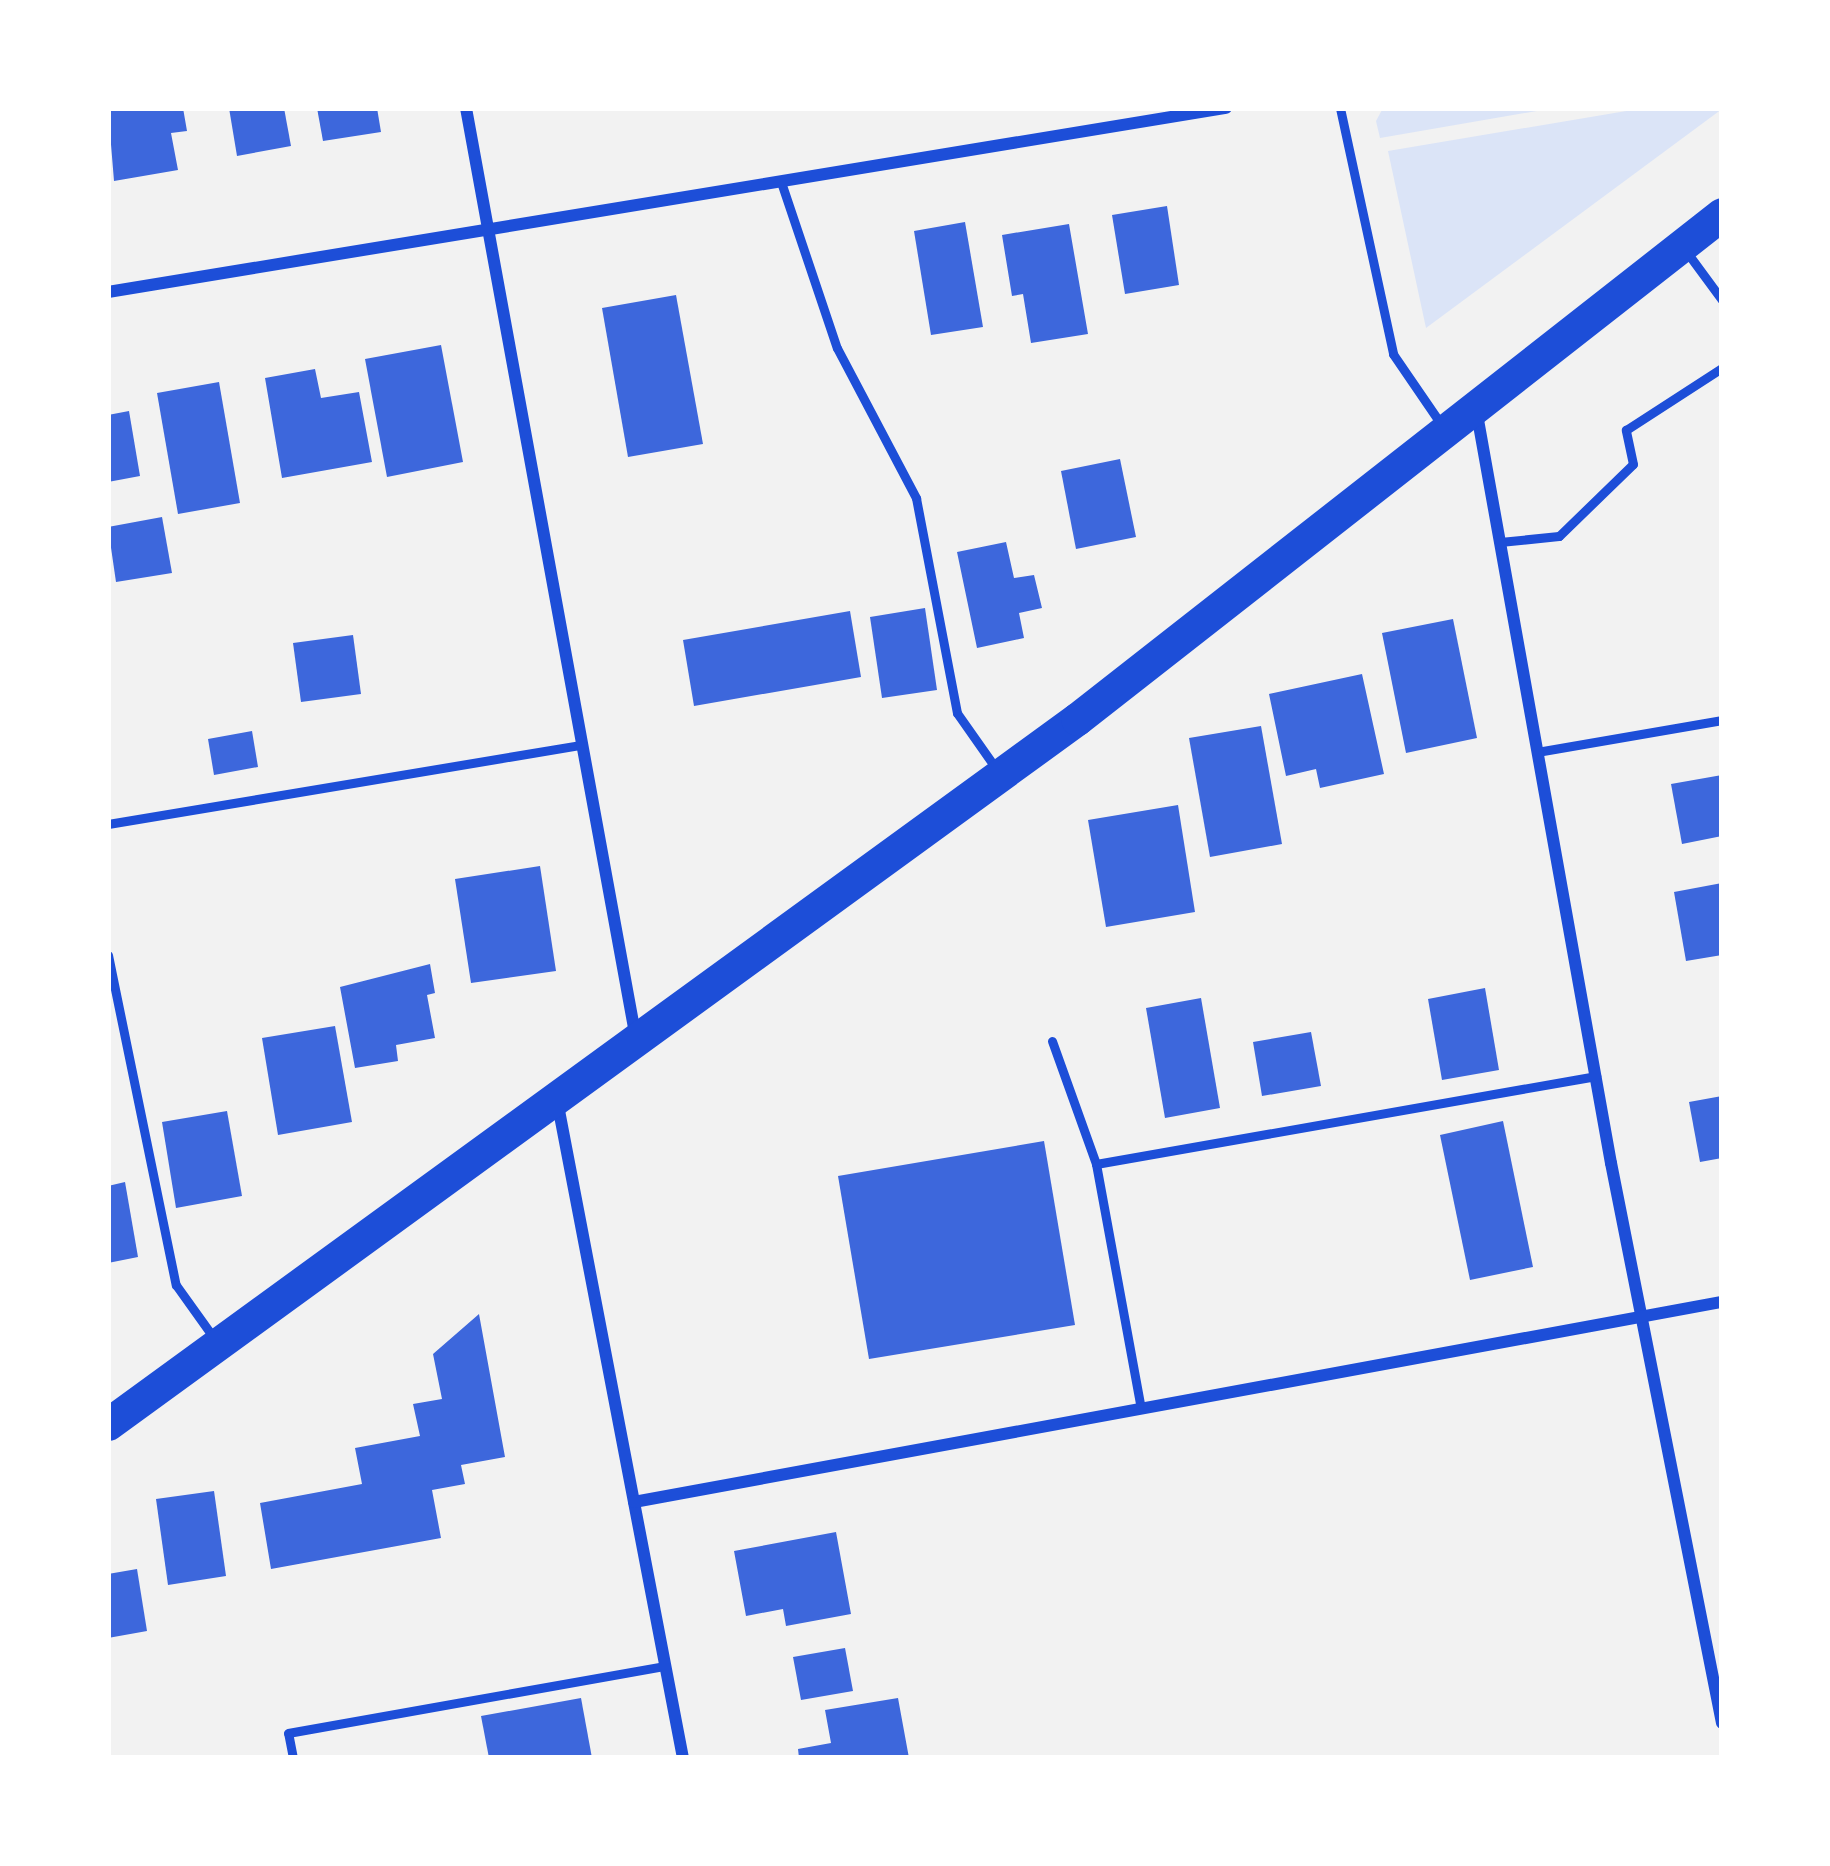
<!DOCTYPE html>
<html>
<head>
<meta charset="utf-8">
<style>
  body { margin:0 }
  #map { position:relative; width:1830px; height:1866px; overflow:hidden; background:#f2f2f2; font-family:Inter,sans-serif }
  div>[style] { position:absolute }
  .green>* { inset:0; background:#dbe4f7 }
  .building>* { inset:0; background:#3d67dc }
  .service>* { height:9px; margin:-4.5px; padding:0 4.5px; transform-origin:4.5px; border-radius:4.5px; background:#1d4ed8 }
  .minor>* { height:12px; margin:-6px; padding:0 6px; transform-origin:6px; border-radius:6px; background:#1d4ed8 }
  .trunk>* { height:33px; margin:-16.5px; padding:0 16.5px; transform-origin:16.5px; border-radius:16.5px; background:#1d4ed8 }
  span { translate:-50% -50%; white-space:nowrap; text-align:center; line-height:1.15; -webkit-text-stroke:9px #fff; paint-order:stroke }
  .frame { position:absolute; inset:0; border:111px solid #fff; pointer-events:none }
</style>
</head>
<body>
<div id="map">
  <div class="green">
    <div style="clip-path:polygon(1383px 108px,1554px 108px,1380px 138px,1376px 121px)"></div>
    <div style="clip-path:polygon(1644px 108px,1722px 109px,1426px 328px,1388px 151px)"></div>
  </div>
  <div class="building">
    <div style="clip-path:polygon(108px 108px,183px 108px,187px 131px,171px 133px,178px 170px,114px 181px)"></div>
    <div style="clip-path:polygon(229px 108px,284px 108px,291px 146px,237px 156px)"></div>
    <div style="clip-path:polygon(317px 108px,377px 108px,381px 132px,323px 141px)"></div>
    <div style="clip-path:polygon(1167px 206px,1179px 285px,1125px 294px,1112px 215px)"></div>
    <div style="clip-path:polygon(965px 222px,983px 327px,931px 335px,914px 231px)"></div>
    <div style="clip-path:polygon(1069px 224px,1088px 334px,1031px 343px,1023px 294px,1012px 296px,1002px 235px)"></div>
    <div style="clip-path:polygon(676px 295px,703px 444px,628px 457px,602px 308px)"></div>
    <div style="clip-path:polygon(441px 345px,463px 462px,387px 477px,365px 359px)"></div>
    <div style="clip-path:polygon(315px 369px,321px 398px,359px 392px,372px 462px,282px 478px,265px 378px)"></div>
    <div style="clip-path:polygon(219px 382px,240px 503px,178px 514px,157px 393px)"></div>
    <div style="clip-path:polygon(129px 411px,140px 476px,108px 482px,108px 415px)"></div>
    <div style="clip-path:polygon(1120px 459px,1136px 537px,1076px 549px,1061px 471px)"></div>
    <div style="clip-path:polygon(162px 517px,172px 573px,116px 582px,108px 527px)"></div>
    <div style="clip-path:polygon(1006px 542px,1014px 578px,1034px 575px,1042px 608px,1019px 613px,1024px 638px,977px 648px,957px 552px)"></div>
    <div style="clip-path:polygon(925px 608px,937px 690px,882px 698px,870px 617px)"></div>
    <div style="clip-path:polygon(850px 611px,861px 677px,694px 706px,683px 640px)"></div>
    <div style="clip-path:polygon(1453px 619px,1477px 738px,1406px 753px,1382px 633px)"></div>
    <div style="clip-path:polygon(353px 635px,361px 694px,301px 702px,293px 643px)"></div>
    <div style="clip-path:polygon(1362px 674px,1384px 774px,1320px 788px,1316px 769px,1286px 776px,1269px 694px)"></div>
    <div style="clip-path:polygon(1261px 726px,1282px 844px,1210px 857px,1189px 738px)"></div>
    <div style="clip-path:polygon(252px 731px,258px 767px,214px 775px,208px 739px)"></div>
    <div style="clip-path:polygon(1722px 775px,1722px 836px,1682px 844px,1671px 784px)"></div>
    <div style="clip-path:polygon(1178px 805px,1195px 912px,1106px 927px,1088px 820px)"></div>
    <div style="clip-path:polygon(540px 866px,556px 971px,471px 983px,455px 879px)"></div>
    <div style="clip-path:polygon(1722px 883px,1722px 955px,1686px 961px,1674px 892px)"></div>
    <div style="clip-path:polygon(430px 964px,435px 993px,427px 995px,435px 1038px,396px 1045px,398px 1061px,355px 1068px,340px 987px)"></div>
    <div style="clip-path:polygon(1485px 988px,1499px 1070px,1442px 1080px,1428px 999px)"></div>
    <div style="clip-path:polygon(1201px 998px,1220px 1108px,1165px 1118px,1146px 1008px)"></div>
    <div style="clip-path:polygon(335px 1026px,352px 1122px,278px 1135px,262px 1038px)"></div>
    <div style="clip-path:polygon(1311px 1032px,1321px 1086px,1262px 1096px,1253px 1042px)"></div>
    <div style="clip-path:polygon(1722px 1096px,1722px 1158px,1700px 1162px,1689px 1102px)"></div>
    <div style="clip-path:polygon(227px 1111px,242px 1196px,176px 1208px,162px 1122px)"></div>
    <div style="clip-path:polygon(1503px 1121px,1533px 1267px,1470px 1280px,1440px 1135px)"></div>
    <div style="clip-path:polygon(1044px 1141px,1075px 1325px,869px 1359px,838px 1176px)"></div>
    <div style="clip-path:polygon(125px 1182px,138px 1257px,108px 1263px,108px 1186px)"></div>
    <div style="clip-path:polygon(479px 1314px,505px 1457px,461px 1465px,465px 1484px,432px 1490px,441px 1538px,271px 1569px,260px 1503px,362px 1484px,355px 1448px,420px 1436px,413px 1404px,442px 1399px,433px 1354px)"></div>
    <div style="clip-path:polygon(214px 1491px,226px 1576px,168px 1585px,156px 1499px)"></div>
    <div style="clip-path:polygon(836px 1532px,851px 1614px,786px 1626px,783px 1609px,746px 1616px,734px 1551px)"></div>
    <div style="clip-path:polygon(137px 1569px,147px 1631px,108px 1638px,108px 1574px)"></div>
    <div style="clip-path:polygon(845px 1648px,853px 1691px,801px 1700px,793px 1657px)"></div>
    <div style="clip-path:polygon(581px 1698px,592px 1758px,489px 1758px,481px 1716px)"></div>
    <div style="clip-path:polygon(898px 1698px,909px 1758px,799px 1758px,798px 1749px,831px 1743px,825px 1710px)"></div>
  </div>
  <div class="service">
    <div style="left:1340px;top:108px;width:252px;rotate:77.8deg"></div>
    <div style="left:1393px;top:354px;width:85px;rotate:55.6deg"></div>
    <div style="left:781px;top:182px;width:175px;rotate:71.4deg"></div>
    <div style="left:837px;top:348px;width:170px;rotate:62.2deg"></div>
    <div style="left:916px;top:498px;width:219px;rotate:79.2deg"></div>
    <div style="left:957px;top:713px;width:70px;rotate:54.9deg"></div>
    <div style="left:1686px;top:251px;width:61px;rotate:53.7deg"></div>
    <div style="left:1500px;top:542px;width:59px;rotate:-5.8deg"></div>
    <div style="left:1559px;top:536px;width:103px;rotate:-44.2deg"></div>
    <div style="left:1633px;top:464px;width:35px;rotate:-102deg"></div>
    <div style="left:1626px;top:430px;width:114px;rotate:-32.9deg"></div>
    <div style="left:1537px;top:752px;width:188px;rotate:-9.8deg"></div>
    <div style="left:108px;top:824px;width:481px;rotate:-9.5deg"></div>
    <div style="left:108px;top:955px;width:337px;rotate:78.4deg"></div>
    <div style="left:176px;top:1285px;width:65px;rotate:54.4deg"></div>
    <div style="left:1052px;top:1041px;width:131px;rotate:70.3deg"></div>
    <div style="left:1141px;top:1409px;width:249px;rotate:-100.4deg"></div>
    <div style="left:1096px;top:1164px;width:508px;rotate:-9.98deg"></div>
    <div style="left:293px;top:1758px;width:25px;rotate:-101deg"></div>
    <div style="left:288px;top:1733px;width:383px;rotate:-10.1deg"></div>
  </div>
  <div class="minor">
    <div style="left:466px;top:108px;width:940px;rotate:79.65deg"></div>
    <div style="left:108px;top:292px;width:1133px;rotate:-9.35deg"></div>
    <div style="left:1477px;top:414px;width:761px;rotate:79.86deg"></div>
    <div style="left:1611px;top:1163px;width:571px;rotate:78.79deg"></div>
    <div style="left:557px;top:1100px;width:670px;rotate:79.16deg"></div>
    <div style="left:634px;top:1502px;width:1106px;rotate:-10.42deg"></div>
  </div>
  <div class="trunk">
    <div style="left:108px;top:1424px;width:1198px;rotate:-36.04deg"></div>
    <div style="left:1077px;top:719px;width:819px;rotate:-38.06deg"></div>
  </div>
  <div class="frame"></div>
</div>
</body>
</html>
